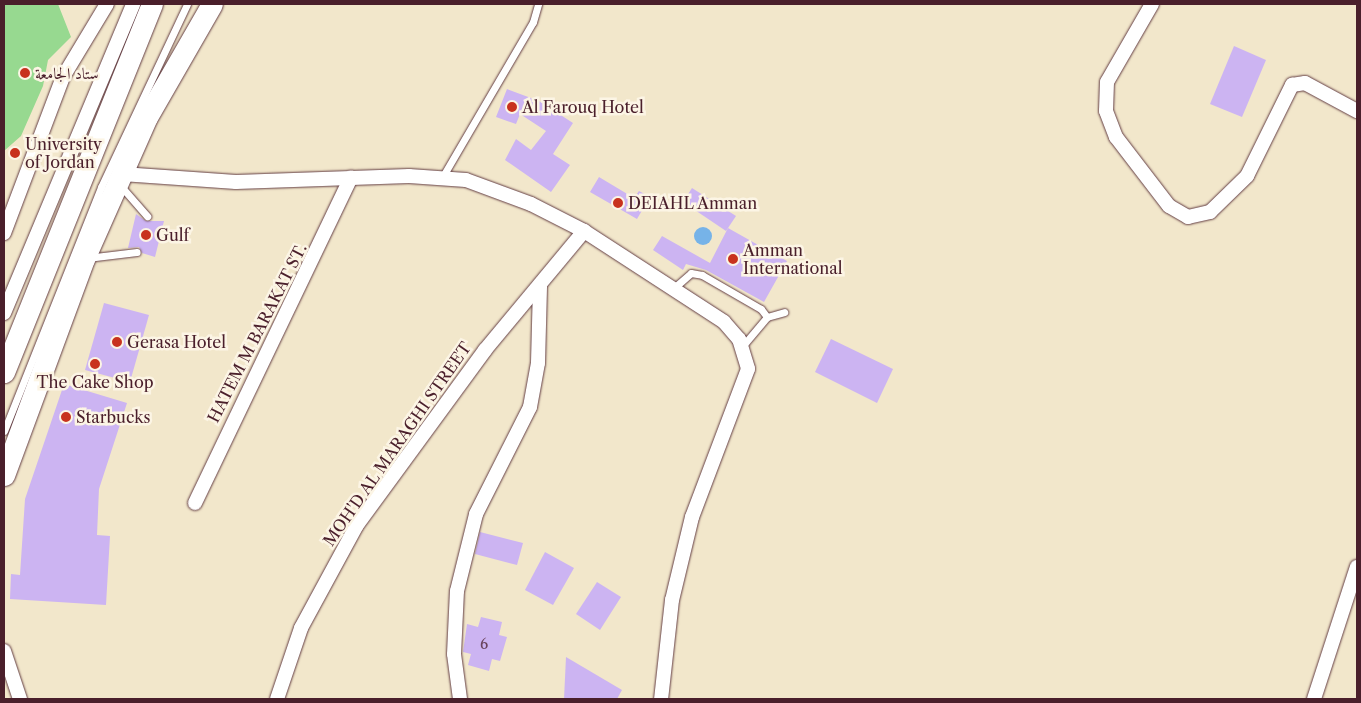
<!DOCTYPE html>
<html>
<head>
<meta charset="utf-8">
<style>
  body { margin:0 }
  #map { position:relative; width:1361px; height:703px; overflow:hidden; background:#f2e7cb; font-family:"Libre Caslon Text",Amiri,serif }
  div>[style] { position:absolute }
  .green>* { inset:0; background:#97d990 }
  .water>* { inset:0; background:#76b3e8 }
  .round { border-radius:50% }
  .building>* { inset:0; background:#ccb4f2 }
  .roads { filter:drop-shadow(0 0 1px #633d43) drop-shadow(0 0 1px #633d43) }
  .lane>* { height:7px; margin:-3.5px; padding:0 3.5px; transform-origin:3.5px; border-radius:3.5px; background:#fff }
  .street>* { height:14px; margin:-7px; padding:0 7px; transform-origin:7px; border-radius:7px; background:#fff }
  .primary>* { height:21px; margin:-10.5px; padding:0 10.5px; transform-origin:10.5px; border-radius:10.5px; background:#fff }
  .dots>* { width:14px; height:14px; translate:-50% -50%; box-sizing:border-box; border:2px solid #fcf5e5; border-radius:50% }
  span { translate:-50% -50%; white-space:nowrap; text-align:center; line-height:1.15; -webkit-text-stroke:5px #fcf5e5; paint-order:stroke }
  .number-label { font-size:14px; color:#6a445d }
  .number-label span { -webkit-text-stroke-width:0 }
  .poi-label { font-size:16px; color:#4a1f2b }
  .left { translate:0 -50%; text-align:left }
  .street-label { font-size:16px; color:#4a1f2b }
  .frame { position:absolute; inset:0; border:5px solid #4a1f2b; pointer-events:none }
</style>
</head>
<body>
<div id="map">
  <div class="green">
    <div style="clip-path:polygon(4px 4px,58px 4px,71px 37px,48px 60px,43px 86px,21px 136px,4px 151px)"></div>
  </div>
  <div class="water">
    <div class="round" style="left:694px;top:227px;width:18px;height:18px"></div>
  </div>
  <div class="building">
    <div style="clip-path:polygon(1234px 46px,1266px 60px,1242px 117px,1210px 104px)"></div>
    <div style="clip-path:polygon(507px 89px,539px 101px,573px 123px,553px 154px,570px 165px,551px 192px,505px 160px,516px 139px,531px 150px,546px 131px,520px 114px,516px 124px,496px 117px)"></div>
    <div style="clip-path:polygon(599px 177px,634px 198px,639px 191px,650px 197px,637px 219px,590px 192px)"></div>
    <div style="clip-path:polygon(692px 188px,736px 216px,726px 231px,683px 202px)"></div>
    <div style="clip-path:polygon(136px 214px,146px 221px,164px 221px,155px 257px,142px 253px,139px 247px,128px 248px)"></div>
    <div style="clip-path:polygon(728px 228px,787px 261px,764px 302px,706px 270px,686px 264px,683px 270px,653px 250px,662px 236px,710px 263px)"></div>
    <div style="clip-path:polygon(104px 303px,149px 315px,130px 382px,85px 370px)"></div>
    <div style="clip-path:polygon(831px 339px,893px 369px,877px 403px,815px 372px)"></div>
    <div style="clip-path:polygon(64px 384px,127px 403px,99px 489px,97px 535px,110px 536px,106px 605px,10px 599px,11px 574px,20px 575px,25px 499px)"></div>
    <div style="clip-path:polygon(480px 532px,523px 543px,517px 565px,475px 554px)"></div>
    <div style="clip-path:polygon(545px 552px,574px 568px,553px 605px,525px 590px)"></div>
    <div style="clip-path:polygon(597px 582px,621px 597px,600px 630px,576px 614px)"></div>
    <div style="clip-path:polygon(481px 617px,502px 622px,499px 635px,507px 637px,500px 661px,492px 659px,489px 671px,468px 665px,471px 654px,463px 652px,467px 624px,478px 627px)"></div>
    <div style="clip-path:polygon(566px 657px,622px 690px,617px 699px,564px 699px)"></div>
  </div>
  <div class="roads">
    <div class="lane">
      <div style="left:443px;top:176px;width:178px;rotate:-59.7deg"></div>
      <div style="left:533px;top:22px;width:19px;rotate:-74deg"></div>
      <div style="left:119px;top:184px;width:43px;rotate:48.8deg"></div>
      <div style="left:87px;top:258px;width:50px;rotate:-6.8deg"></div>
      <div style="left:675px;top:287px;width:21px;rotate:-41deg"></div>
      <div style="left:691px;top:273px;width:11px;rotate:10deg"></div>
      <div style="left:702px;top:275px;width:68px;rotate:30deg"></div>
      <div style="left:761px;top:309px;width:10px;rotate:53deg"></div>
      <div style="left:767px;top:317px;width:38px;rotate:130deg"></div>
      <div style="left:767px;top:317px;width:18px;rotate:-16deg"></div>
      <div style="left:4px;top:431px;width:263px;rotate:-68.3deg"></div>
      <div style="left:101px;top:187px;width:202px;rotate:-64.8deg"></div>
    </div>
    <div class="street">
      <div style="left:1152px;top:4px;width:90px;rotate:120deg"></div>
      <div style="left:1107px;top:82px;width:29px;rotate:92deg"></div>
      <div style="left:1106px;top:111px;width:28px;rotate:69deg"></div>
      <div style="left:1116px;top:137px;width:87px;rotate:52.5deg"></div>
      <div style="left:1169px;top:206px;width:22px;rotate:30deg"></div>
      <div style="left:1188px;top:217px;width:23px;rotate:-13deg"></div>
      <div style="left:1210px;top:212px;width:52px;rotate:-44.2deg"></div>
      <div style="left:1247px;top:176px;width:102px;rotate:-63.7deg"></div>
      <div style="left:1292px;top:85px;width:13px;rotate:-9deg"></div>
      <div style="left:1305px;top:83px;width:59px;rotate:28.3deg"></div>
      <div style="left:122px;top:174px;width:114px;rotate:4deg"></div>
      <div style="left:236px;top:182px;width:173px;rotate:-2deg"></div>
      <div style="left:409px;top:176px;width:57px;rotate:4deg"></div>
      <div style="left:466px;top:180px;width:69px;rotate:20.3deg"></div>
      <div style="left:531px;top:204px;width:59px;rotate:27deg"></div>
      <div style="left:584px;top:231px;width:167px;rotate:33deg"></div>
      <div style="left:724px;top:322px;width:23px;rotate:49deg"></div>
      <div style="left:739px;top:339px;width:31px;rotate:73deg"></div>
      <div style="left:748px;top:369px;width:158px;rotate:110.7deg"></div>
      <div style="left:692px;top:517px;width:85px;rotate:103.5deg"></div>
      <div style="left:672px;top:600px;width:100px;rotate:96.3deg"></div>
      <div style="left:4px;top:233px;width:167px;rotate:-69.3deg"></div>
      <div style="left:63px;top:77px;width:85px;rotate:-58.9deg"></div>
      <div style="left:4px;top:313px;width:335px;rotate:-67.3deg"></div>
      <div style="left:195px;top:503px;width:361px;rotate:-64.4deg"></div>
      <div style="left:4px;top:651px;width:51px;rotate:71.6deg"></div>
      <div style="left:277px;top:699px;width:75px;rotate:-71.3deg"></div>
      <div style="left:301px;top:628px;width:117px;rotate:-61.5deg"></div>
      <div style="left:357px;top:525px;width:217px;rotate:-53.8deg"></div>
      <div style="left:485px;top:350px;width:155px;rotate:-50.2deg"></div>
      <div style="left:460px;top:699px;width:45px;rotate:-97.6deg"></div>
      <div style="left:454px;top:654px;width:63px;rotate:-87.3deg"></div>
      <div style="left:457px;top:591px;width:79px;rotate:-76.1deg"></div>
      <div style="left:476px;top:514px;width:120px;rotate:-63.2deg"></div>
      <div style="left:530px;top:407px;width:45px;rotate:-79.7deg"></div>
      <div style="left:538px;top:363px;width:76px;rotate:-88.5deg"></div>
      <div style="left:1314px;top:699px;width:139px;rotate:-72deg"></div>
    </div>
    <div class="primary">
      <div style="left:4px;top:372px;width:397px;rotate:-68.1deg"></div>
      <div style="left:4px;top:475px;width:230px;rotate:-69.7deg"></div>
      <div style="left:84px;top:259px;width:155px;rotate:-66.1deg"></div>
      <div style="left:147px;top:117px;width:130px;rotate:-60.1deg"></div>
    </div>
  </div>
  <div class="dots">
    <div style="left:25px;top:73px;background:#c8321e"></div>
    <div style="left:512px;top:107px;background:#c8321e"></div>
    <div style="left:15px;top:153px;background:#c8321e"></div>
    <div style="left:618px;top:203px;background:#c8321e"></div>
    <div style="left:146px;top:235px;background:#c8321e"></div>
    <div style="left:733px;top:259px;background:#c8321e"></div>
    <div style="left:117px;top:342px;background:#c8321e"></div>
    <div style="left:95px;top:364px;background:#c8321e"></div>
    <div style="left:66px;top:417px;background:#c8321e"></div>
  </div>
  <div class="number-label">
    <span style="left:484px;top:644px">6</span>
  </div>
  <div class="poi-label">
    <span class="left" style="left:35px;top:73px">ستاد الجامعة</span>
    <span class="left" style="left:522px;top:107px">Al Farouq Hotel</span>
    <span class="left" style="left:25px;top:153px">University<br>of Jordan</span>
    <span class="left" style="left:628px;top:203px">DEIAHL Amman</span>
    <span class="left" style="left:156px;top:235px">Gulf</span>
    <span class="left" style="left:743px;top:259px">Amman<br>International</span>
    <span class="left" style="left:127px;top:342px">Gerasa Hotel</span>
    <span style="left:95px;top:382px">The Cake Shop</span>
    <span class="left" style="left:76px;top:417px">Starbucks</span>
  </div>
  <div class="street-label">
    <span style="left:257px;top:333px;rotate:-63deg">HATEM M BARAKAT ST.</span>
    <span style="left:397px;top:444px;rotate:-55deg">MOH'D AL MARAGHI STREET</span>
  </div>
  <div class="frame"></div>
</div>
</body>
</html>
